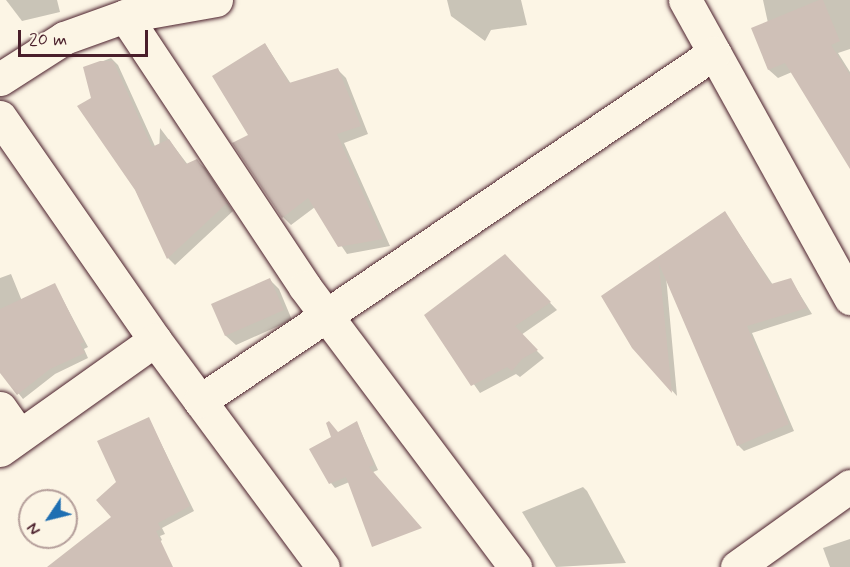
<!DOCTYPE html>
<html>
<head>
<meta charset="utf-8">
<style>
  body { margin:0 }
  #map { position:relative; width:850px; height:567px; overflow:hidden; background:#fcf5e5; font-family:Mynerve,sans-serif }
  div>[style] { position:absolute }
  .shadow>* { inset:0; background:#0003 }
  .building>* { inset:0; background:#cfc0b7 }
  .roads { filter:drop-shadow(0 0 2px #4a1f2b) drop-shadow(0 0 2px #4a1f2b) }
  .street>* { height:33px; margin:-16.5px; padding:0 16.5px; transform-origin:16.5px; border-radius:16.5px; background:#fcf5e5 }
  span { translate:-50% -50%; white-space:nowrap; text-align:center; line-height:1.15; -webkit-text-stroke:4.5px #fcf5e5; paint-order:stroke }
  .north { position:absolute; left:18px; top:489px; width:60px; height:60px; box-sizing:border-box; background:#fcf5e5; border:2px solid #b59f9b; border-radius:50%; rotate:235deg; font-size:16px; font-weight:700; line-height:24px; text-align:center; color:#4a1f2b }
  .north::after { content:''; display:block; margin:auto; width:21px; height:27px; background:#1f6fb2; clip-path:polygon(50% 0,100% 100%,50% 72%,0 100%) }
  .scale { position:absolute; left:18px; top:30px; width:130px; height:27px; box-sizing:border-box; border:3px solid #4a1f2b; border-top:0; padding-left:8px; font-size:18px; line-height:21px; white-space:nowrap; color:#4a1f2b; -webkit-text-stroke:4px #fcf5e5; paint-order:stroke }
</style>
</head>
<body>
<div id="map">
  <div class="shadow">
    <div style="clip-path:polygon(6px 0,57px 0,60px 12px,22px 21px)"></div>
    <div style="clip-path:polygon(447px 0,521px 0,527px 25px,491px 30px,485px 41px,451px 16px)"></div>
    <div style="clip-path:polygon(763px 0,850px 0,850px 49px,838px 53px,850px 72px,850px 155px,792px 72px,778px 78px,769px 70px,753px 29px,768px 23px)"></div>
    <div style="clip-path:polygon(265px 44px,291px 84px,338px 70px,346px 78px,368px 134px,344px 143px,390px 246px,347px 254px,315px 207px,291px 225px,283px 217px,250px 135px)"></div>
    <div style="clip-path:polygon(111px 58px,118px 65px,159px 155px,160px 128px,188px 165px,197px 161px,205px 168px,233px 211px,175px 265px,168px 258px,92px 99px,85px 68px)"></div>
    <div style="clip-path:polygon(725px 213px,773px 285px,791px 280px,812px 314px,752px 333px,794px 431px,744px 451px,738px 445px,666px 276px,677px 396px,633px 347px,603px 297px)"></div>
    <div style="clip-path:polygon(505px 256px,557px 310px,521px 335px,544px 358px,520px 377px,516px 374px,480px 393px,426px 316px)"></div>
    <div style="clip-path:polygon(11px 274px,22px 301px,55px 285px,88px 347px,84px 349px,88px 358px,55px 374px,23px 399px,0 370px,0 278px)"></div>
    <div style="clip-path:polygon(270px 280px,279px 289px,292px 320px,236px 345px,226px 336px,213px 305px)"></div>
    <div style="clip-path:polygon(149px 419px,194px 511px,162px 528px,165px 534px,160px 536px,162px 540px,126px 567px,51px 567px,113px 518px,117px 482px)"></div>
    <div style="clip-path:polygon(357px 423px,378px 470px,335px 488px,331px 483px)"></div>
    <div style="clip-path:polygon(583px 487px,587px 491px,626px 563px,556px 567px,522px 512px)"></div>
    <div style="clip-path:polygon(850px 539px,850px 567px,830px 567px,823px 548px)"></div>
  </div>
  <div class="building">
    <div style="clip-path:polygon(819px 0,823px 0,840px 41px,831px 45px,850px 75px,850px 169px,785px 63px,768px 70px,751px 28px)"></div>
    <div style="clip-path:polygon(265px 43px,289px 83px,338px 68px,361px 126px,337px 134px,383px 239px,338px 247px,308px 198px,282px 218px,232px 143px,248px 135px,212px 76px)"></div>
    <div style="clip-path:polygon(100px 61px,113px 61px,152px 147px,169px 139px,186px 164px,197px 159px,227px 203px,167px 259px,135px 190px,77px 106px,91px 98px,83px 67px)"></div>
    <div style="clip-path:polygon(725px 211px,771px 284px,791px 278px,807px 308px,747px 326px,789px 424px,737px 446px,659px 264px,672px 393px,632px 348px,601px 296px)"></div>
    <div style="clip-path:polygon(505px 254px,551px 302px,515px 326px,538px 350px,522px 359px,512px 371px,507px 367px,471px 386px,424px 315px)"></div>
    <div style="clip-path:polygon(270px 278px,284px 310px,225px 336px,211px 304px)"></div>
    <div style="clip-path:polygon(55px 283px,84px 342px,80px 344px,85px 353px,50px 369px,17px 395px,0 373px,0 309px)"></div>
    <div style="clip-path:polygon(149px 417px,190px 506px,158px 523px,161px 529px,156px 531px,173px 567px,47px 567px,111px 517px,96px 500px,116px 482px,97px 441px)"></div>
    <div style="clip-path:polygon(329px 421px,338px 432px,357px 421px,374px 465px,369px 467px,422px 528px,372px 547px,346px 477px,329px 484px,309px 449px,331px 437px,326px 423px)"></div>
  </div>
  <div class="roads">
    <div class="street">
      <div style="left:216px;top:0;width:92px;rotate:170deg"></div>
      <div style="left:125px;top:16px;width:325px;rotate:56.4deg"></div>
      <div style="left:305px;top:287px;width:350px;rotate:53.1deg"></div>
      <div style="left:685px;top:0;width:341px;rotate:61deg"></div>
      <div style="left:0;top:79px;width:76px;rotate:-32.6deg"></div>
      <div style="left:64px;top:38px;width:65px;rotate:-19.8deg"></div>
      <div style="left:0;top:117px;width:272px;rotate:55.2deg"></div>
      <div style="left:155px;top:340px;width:282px;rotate:53.5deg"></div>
      <div style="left:200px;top:401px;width:621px;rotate:-34.1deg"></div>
      <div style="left:0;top:408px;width:33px;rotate:55deg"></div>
      <div style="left:0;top:450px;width:190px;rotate:-35.4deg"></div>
      <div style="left:737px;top:567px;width:139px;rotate:-35.6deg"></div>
    </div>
  </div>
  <div class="north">N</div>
  <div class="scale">20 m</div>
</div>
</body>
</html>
